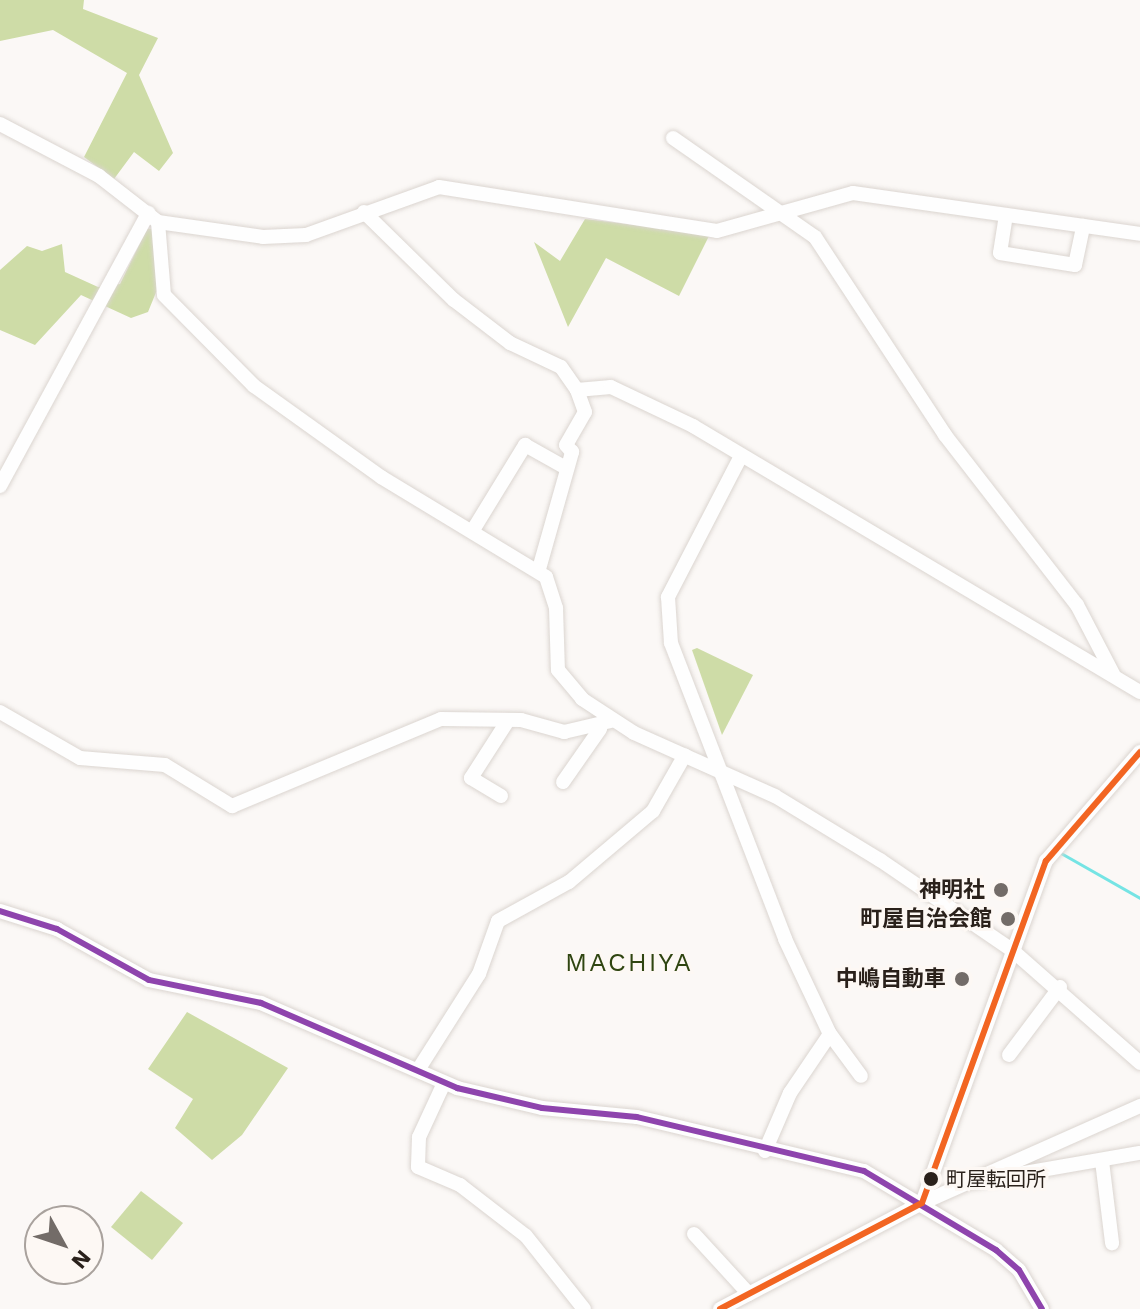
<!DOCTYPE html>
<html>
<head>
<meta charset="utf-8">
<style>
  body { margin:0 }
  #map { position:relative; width:1140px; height:1309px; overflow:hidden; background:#fbf8f6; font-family:"Work Sans","Noto Sans JP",sans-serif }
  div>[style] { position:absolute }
  .forest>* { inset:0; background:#cedca7 }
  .stream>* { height:3px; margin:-1.5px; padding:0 1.5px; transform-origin:1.5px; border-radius:1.5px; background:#75e4e4 }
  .roads { filter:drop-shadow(0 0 2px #dbd5d0) drop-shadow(0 0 2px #dbd5d0) }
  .minor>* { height:14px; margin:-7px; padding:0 7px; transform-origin:7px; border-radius:7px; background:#fefefe }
  .bus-1>* { height:6px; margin:-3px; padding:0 3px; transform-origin:3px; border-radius:3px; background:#8e44ad }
  .bus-2>* { height:6px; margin:-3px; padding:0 3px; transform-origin:3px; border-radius:3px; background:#f26522 }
  .dots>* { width:22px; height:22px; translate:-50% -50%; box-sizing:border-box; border:4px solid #fdf8f4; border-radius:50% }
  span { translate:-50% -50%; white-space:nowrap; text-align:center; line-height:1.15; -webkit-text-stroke:6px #fdf8f4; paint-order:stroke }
  .bus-label { font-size:20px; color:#2a211b }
  .left { translate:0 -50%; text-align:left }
  .poi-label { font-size:22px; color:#2a211b; font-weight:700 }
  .right { translate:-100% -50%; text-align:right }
  .quarter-label { font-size:26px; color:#2f4511; letter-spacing:2px }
  .north { position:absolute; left:24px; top:1205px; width:80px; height:80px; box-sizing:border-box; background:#fdf8f4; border:2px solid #a9a29d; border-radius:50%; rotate:130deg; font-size:22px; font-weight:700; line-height:32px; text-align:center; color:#2a211b }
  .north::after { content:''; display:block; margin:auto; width:28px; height:36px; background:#736c68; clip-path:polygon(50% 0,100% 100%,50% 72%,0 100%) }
</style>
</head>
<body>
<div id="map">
  <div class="forest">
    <div style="clip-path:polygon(0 0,84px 0,83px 9px,158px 38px,139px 75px,173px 153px,159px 171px,134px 152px,114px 179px,84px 157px,127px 73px,53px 30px,0 41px)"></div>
    <div style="clip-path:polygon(585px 219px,710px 234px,679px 296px,606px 258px,568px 327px,534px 242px,560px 261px)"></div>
    <div style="clip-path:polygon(147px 229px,153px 229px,157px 290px,148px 312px,131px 318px,81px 295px,35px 345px,0 330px,0 270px,27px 246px,42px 251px,62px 244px,65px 272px,98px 287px,120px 284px)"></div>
    <div style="clip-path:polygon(697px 648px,753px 675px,722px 735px,692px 650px)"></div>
    <div style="clip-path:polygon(187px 1012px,288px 1068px,242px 1135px,212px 1160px,175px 1128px,193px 1099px,148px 1069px)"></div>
    <div style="clip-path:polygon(141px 1191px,183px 1223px,152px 1260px,111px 1227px)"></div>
  </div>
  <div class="stream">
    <div style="left:1059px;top:852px;width:93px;rotate:29.6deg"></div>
  </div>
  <div class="roads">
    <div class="minor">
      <div style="left:0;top:124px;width:112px;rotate:27.7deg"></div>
      <div style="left:99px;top:176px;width:75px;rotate:37.9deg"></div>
      <div style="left:158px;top:222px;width:106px;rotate:8.1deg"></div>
      <div style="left:263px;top:237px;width:43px;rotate:-2.7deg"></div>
      <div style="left:306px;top:235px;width:141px;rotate:-19.8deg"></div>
      <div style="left:439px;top:187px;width:281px;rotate:9deg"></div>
      <div style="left:717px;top:231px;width:141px;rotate:-15.6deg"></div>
      <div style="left:853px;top:193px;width:290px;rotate:8.1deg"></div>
      <div style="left:673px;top:138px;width:173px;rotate:34.9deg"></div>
      <div style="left:815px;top:237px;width:237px;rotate:56.7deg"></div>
      <div style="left:945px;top:435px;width:215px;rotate:52.2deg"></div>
      <div style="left:1077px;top:605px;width:78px;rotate:62.4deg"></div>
      <div style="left:364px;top:212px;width:126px;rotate:44.4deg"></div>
      <div style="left:454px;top:300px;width:71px;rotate:37.5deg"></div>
      <div style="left:510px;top:343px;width:56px;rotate:25.2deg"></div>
      <div style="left:561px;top:367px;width:28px;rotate:55deg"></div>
      <div style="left:577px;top:390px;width:34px;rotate:-5deg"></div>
      <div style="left:611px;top:387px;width:91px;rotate:25.4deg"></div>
      <div style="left:693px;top:426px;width:520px;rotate:30.76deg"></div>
      <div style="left:1006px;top:215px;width:38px;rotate:99deg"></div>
      <div style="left:1000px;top:253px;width:76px;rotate:9.1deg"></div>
      <div style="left:1075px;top:265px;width:40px;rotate:-78deg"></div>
      <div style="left:158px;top:222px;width:73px;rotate:85.3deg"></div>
      <div style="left:164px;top:295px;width:128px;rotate:45.3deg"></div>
      <div style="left:254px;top:386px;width:156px;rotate:35.6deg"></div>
      <div style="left:381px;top:477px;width:193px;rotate:31.2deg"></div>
      <div style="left:546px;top:577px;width:33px;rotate:72deg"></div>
      <div style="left:556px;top:608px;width:62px;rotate:88.2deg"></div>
      <div style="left:558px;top:670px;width:38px;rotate:50deg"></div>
      <div style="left:582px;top:699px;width:62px;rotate:33.2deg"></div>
      <div style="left:634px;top:733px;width:154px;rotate:24.1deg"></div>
      <div style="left:775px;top:796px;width:123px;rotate:31.4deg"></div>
      <div style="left:880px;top:860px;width:160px;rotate:34.3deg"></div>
      <div style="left:1012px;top:950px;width:171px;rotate:41.4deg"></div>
      <div style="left:741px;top:456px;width:159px;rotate:117.4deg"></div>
      <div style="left:668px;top:597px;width:46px;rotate:86.3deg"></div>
      <div style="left:671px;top:643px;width:317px;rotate:68.9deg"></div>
      <div style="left:785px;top:939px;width:105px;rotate:64.7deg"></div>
      <div style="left:830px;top:1034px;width:52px;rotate:53.6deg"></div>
      <div style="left:0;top:486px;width:311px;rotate:-61.5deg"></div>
      <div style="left:473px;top:530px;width:100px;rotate:-58.5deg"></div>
      <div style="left:525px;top:445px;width:47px;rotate:29.3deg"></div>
      <div style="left:539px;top:569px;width:122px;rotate:-74.2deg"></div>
      <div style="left:572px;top:452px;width:9px;rotate:-131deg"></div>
      <div style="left:566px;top:445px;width:38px;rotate:-60deg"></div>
      <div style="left:585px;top:412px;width:23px;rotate:-110deg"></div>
      <div style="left:0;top:712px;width:92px;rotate:29.9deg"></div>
      <div style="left:80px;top:758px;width:85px;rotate:4.7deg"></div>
      <div style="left:165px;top:765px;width:79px;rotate:31.5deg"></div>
      <div style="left:232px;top:806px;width:226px;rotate:-22.6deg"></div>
      <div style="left:441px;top:719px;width:80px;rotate:0.7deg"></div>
      <div style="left:521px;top:720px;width:45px;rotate:15.6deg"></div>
      <div style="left:564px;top:732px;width:48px;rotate:-13.2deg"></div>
      <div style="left:563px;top:782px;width:65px;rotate:-55.1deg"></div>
      <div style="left:501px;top:796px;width:35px;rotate:-149deg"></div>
      <div style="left:471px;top:778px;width:67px;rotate:-57.3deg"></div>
      <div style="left:0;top:911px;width:60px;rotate:17.5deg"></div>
      <div style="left:57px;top:929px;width:105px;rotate:29deg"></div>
      <div style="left:149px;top:980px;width:114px;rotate:11.6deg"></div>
      <div style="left:261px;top:1003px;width:214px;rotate:23.4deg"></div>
      <div style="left:457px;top:1088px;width:87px;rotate:13.2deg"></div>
      <div style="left:542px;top:1108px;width:95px;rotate:5.4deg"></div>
      <div style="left:637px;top:1117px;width:233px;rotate:13.4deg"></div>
      <div style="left:864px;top:1171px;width:154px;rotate:30.9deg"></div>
      <div style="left:996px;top:1250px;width:30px;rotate:41deg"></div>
      <div style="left:1019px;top:1270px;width:45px;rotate:59.5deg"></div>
      <div style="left:1009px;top:1055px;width:85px;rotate:-53.1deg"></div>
      <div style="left:418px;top:1070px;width:114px;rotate:-57.6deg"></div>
      <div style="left:479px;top:974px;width:56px;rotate:-70.3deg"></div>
      <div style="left:498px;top:921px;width:81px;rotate:-28.8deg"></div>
      <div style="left:569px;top:882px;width:110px;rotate:-40.2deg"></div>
      <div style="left:653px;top:811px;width:64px;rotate:-60.3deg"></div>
      <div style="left:444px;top:1083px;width:60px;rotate:114.8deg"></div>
      <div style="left:419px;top:1137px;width:30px;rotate:92deg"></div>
      <div style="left:418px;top:1167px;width:46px;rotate:23.2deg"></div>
      <div style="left:460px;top:1185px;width:83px;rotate:37.7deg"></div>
      <div style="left:526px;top:1236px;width:93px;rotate:51.5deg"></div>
      <div style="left:765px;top:1151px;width:63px;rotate:-66.7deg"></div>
      <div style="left:790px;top:1093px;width:71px;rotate:-55.9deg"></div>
      <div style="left:1102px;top:1161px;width:83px;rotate:83deg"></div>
      <div style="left:973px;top:1182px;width:169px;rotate:-9.9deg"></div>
      <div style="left:922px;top:1203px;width:239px;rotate:-24deg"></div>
      <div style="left:694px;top:1234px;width:81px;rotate:47.5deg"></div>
      <div style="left:720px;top:1309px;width:228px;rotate:-27.7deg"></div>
      <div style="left:922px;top:1203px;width:364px;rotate:-70.1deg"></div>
      <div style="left:1046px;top:861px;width:144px;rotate:-49.2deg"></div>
    </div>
  </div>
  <div class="bus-1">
    <div style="left:0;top:911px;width:60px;rotate:17.5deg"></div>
    <div style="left:57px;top:929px;width:105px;rotate:29deg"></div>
    <div style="left:149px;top:980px;width:114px;rotate:11.6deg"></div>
    <div style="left:261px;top:1003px;width:214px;rotate:23.4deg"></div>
    <div style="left:457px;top:1088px;width:87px;rotate:13.2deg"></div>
    <div style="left:542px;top:1108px;width:95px;rotate:5.4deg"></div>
    <div style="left:637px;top:1117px;width:233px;rotate:13.4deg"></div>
    <div style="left:864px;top:1171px;width:154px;rotate:30.9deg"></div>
    <div style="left:996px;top:1250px;width:30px;rotate:41deg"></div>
    <div style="left:1019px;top:1270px;width:45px;rotate:59.5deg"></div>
  </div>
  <div class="bus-2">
    <div style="left:720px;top:1309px;width:228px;rotate:-27.7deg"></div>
    <div style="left:922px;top:1203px;width:364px;rotate:-70.1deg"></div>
    <div style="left:1046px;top:861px;width:144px;rotate:-49.2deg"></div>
  </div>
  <div class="dots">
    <div style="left:1001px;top:890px;background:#736c68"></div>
    <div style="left:1008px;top:919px;background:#736c68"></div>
    <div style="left:962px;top:979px;background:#736c68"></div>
    <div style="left:931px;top:1179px;background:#2a211b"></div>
  </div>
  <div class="bus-label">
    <span class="left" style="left:946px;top:1179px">町屋転回所</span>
  </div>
  <div class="poi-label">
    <span class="right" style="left:985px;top:890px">神明社</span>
    <span class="right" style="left:992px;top:919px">町屋自治会館</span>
    <span class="right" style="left:946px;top:979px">中嶋自動車</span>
  </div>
  <div class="quarter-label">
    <span style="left:629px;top:963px">MACHIYA</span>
  </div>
  <div class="north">N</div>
</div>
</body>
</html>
